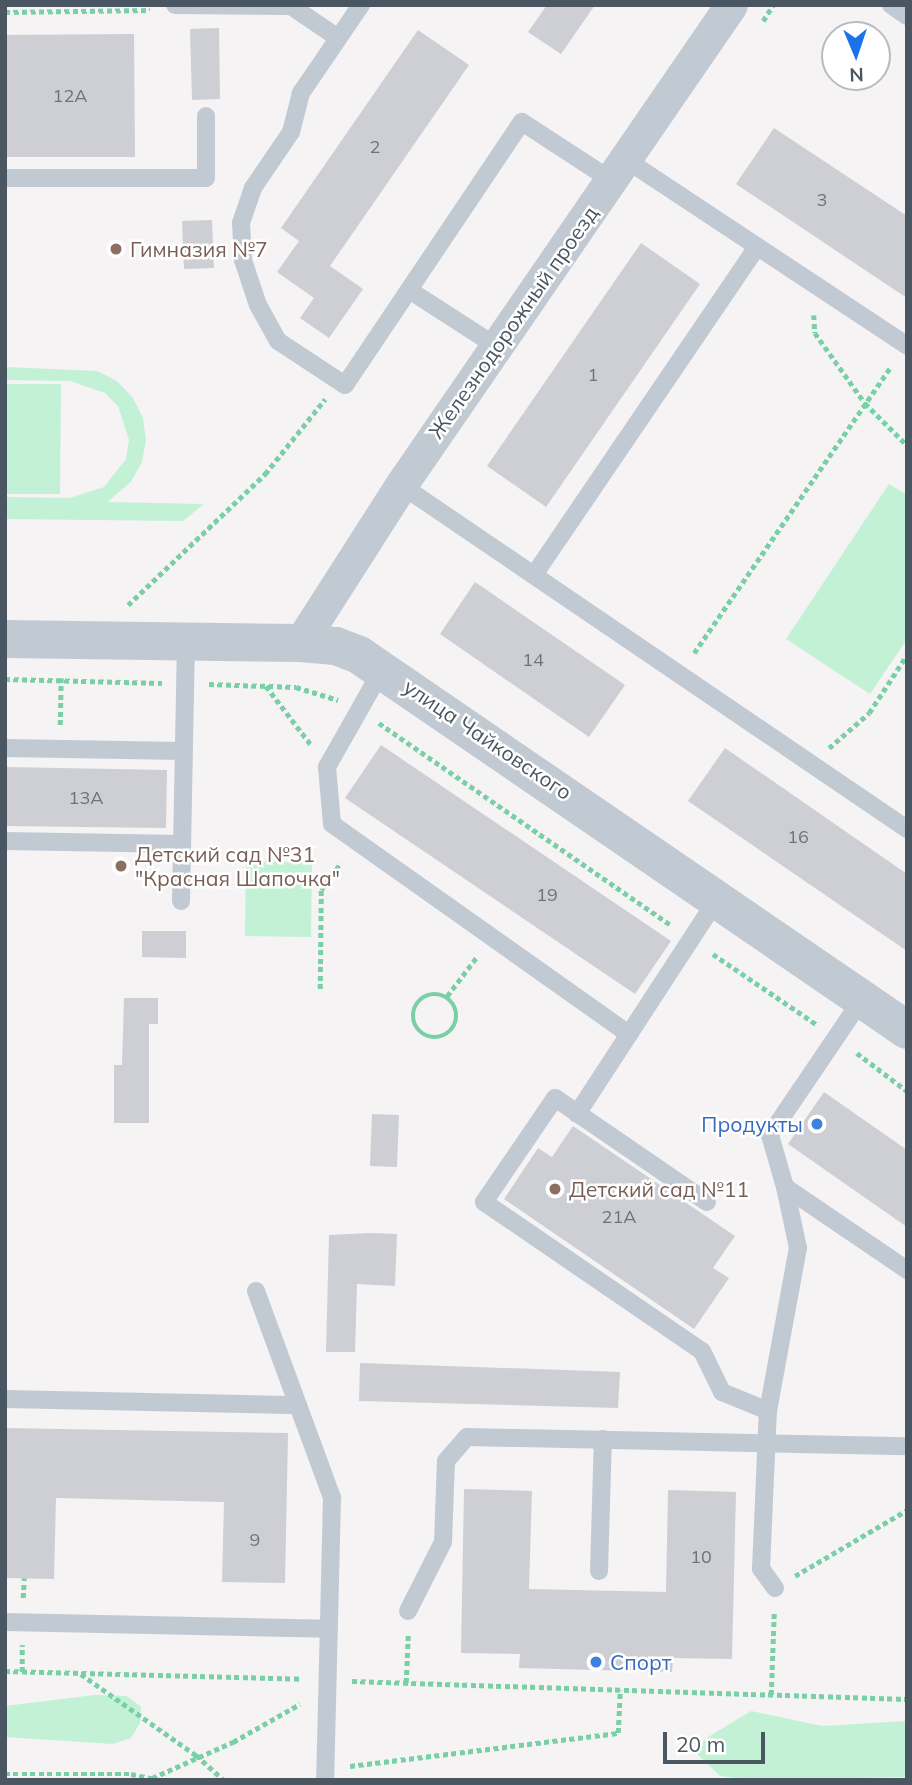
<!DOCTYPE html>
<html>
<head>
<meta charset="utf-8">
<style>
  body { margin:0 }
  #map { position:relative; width:912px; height:1785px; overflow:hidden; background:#f5f3f3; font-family:Mulish,sans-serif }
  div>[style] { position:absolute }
  .green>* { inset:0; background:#c3f1d5 }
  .building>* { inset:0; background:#cdcfd5 }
  .path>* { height:4.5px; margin-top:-2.25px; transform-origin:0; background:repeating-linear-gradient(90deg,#7ad0a6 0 5px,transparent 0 8.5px) }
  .path>.ring { margin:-2.25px; padding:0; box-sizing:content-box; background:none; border:4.5px solid #7ad0a6; border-radius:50% }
  .service>* { height:18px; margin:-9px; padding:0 9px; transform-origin:9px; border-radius:9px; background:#c1cad2 }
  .minor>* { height:33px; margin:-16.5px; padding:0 16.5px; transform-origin:16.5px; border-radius:16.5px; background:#c1cad2 }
  .tertiary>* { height:38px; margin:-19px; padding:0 19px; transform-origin:19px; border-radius:19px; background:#c1cad2 }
  .dots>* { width:19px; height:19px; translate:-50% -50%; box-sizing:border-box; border:4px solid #fff; border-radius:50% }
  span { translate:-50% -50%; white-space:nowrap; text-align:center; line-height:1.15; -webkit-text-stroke:5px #fff; paint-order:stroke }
  .number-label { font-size:18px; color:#6b747e }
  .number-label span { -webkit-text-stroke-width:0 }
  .education-label { font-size:21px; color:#785e54 }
  .left { translate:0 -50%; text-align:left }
  .street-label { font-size:21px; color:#4a5661 }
  .shop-label { font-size:21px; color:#366cbe }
  .right { translate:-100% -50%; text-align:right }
  .frame { position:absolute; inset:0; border:7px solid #4a5661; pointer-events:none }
  .north { position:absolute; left:821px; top:21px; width:70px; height:70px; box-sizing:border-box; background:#fff; border:2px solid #b7bbc0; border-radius:50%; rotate:178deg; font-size:19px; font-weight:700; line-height:28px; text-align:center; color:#4a5661 }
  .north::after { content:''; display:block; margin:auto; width:24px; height:32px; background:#1a73e8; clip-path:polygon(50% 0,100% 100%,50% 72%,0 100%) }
  .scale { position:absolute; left:663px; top:1732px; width:102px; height:32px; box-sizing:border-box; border:4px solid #4a5661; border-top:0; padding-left:9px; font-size:21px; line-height:24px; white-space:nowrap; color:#4a5661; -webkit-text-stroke:5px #fff; paint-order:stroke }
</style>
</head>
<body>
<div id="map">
  <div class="green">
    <div style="clip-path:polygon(5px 367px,97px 371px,117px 381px,133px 398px,143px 418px,146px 440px,142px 462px,131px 482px,107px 502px,204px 504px,183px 521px,5px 519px,5px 497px,70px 498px,104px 487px,126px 459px,129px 440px,118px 406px,105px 393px,70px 381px,5px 380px)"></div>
    <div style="clip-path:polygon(5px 384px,61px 384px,60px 494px,5px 494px)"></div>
    <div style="clip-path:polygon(889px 484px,907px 495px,907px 639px,870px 694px,786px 639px)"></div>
    <div style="clip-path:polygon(246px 861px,312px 863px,311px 937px,245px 936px)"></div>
    <div style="clip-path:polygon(95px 1695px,127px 1696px,141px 1707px,140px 1723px,131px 1738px,113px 1744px,5px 1737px,5px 1706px)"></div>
    <div style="clip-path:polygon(751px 1711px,822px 1726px,907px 1721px,907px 1777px,754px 1780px,720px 1776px,697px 1754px,705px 1739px)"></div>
  </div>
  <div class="building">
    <div style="clip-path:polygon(547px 5px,595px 5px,561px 54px,528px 32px)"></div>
    <div style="clip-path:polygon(219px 28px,220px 99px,192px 100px,190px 29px)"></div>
    <div style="clip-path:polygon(418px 30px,469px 65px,330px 266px,363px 289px,329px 338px,300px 318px,314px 298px,277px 272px,299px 241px,281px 228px)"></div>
    <div style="clip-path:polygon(134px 34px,135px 157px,5px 157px,5px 35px)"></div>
    <div style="clip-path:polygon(774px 128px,907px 216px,907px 298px,736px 184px)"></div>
    <div style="clip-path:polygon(212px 220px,214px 268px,184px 269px,182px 221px)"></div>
    <div style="clip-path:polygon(641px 243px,700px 284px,546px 507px,487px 466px)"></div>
    <div style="clip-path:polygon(475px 582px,625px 685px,589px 737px,440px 634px)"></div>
    <div style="clip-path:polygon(381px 745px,671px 941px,635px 994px,345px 798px)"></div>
    <div style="clip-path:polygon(725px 748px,907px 874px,907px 951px,688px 801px)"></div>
    <div style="clip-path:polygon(5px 767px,167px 770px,166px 828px,5px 826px)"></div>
    <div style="clip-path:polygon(142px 931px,186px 931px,186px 958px,142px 957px)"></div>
    <div style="clip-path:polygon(124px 998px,158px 998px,158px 1024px,149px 1024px,149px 1123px,114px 1123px,114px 1065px,122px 1065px)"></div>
    <div style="clip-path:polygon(824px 1092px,907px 1150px,907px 1227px,788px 1144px)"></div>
    <div style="clip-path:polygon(372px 1114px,399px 1115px,397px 1167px,370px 1166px)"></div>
    <div style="clip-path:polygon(573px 1126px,735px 1236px,713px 1268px,729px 1278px,694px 1329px,504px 1199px,538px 1148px,552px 1157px)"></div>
    <div style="clip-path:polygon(370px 1233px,397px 1234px,395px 1286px,357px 1284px,355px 1352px,326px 1352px,329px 1235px)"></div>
    <div style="clip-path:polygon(360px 1363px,620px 1372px,618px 1408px,359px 1401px)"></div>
    <div style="clip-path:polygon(5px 1428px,288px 1433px,285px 1583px,222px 1582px,224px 1502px,56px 1498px,54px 1579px,5px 1578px)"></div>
    <div style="clip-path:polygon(464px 1489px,532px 1491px,529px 1589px,666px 1592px,668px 1490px,736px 1492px,732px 1659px,673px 1658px,672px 1672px,519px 1668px,520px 1654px,461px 1653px)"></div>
  </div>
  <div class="path">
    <div style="left:5px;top:12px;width:145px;rotate:-0.8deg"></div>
    <div style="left:763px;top:21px;width:19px;rotate:-58deg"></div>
    <div style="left:814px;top:315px;width:18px;rotate:87deg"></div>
    <div style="left:815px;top:333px;width:86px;rotate:54.5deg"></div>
    <div style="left:865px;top:403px;width:59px;rotate:45deg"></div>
    <div style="left:128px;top:605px;width:190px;rotate:-43.7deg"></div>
    <div style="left:265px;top:474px;width:96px;rotate:-51.3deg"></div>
    <div style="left:694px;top:653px;width:348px;rotate:-55.5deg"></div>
    <div style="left:5px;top:679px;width:157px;rotate:1.5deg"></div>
    <div style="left:209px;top:684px;width:87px;rotate:2deg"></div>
    <div style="left:296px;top:687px;width:44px;rotate:17.2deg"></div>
    <div style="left:266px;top:686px;width:76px;rotate:52.5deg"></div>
    <div style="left:379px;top:723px;width:355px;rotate:34.7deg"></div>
    <div style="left:60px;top:725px;width:47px;rotate:-88.8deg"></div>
    <div style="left:829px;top:748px;width:53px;rotate:-41.2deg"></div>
    <div style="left:869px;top:713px;width:69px;rotate:-56.8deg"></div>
    <div style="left:713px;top:954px;width:125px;rotate:34.2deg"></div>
    <div style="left:320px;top:989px;width:99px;rotate:-89.4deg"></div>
    <div style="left:321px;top:890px;width:34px;rotate:-54deg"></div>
    <div class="ring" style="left:413px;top:994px;width:39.5px;height:39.5px"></div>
    <div style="left:447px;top:996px;width:48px;rotate:-52.7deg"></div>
    <div style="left:857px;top:1053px;width:63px;rotate:37.2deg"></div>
    <div style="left:795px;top:1576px;width:130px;rotate:-30.5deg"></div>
    <div style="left:23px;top:1598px;width:20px;rotate:-87deg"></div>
    <div style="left:5px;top:1671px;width:297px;rotate:1.5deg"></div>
    <div style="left:22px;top:1672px;width:27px;rotate:-90deg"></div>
    <div style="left:81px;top:1674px;width:141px;rotate:35.2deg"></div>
    <div style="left:196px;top:1755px;width:38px;rotate:42deg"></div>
    <div style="left:352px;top:1681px;width:555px;rotate:1.86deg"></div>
    <div style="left:406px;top:1683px;width:48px;rotate:-87.6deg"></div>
    <div style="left:771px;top:1695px;width:83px;rotate:-87.9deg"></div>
    <div style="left:350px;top:1766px;width:270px;rotate:-7deg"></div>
    <div style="left:618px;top:1733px;width:43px;rotate:-87.3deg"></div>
    <div style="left:5px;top:1774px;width:126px"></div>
    <div style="left:131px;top:1774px;width:30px;rotate:12deg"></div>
    <div style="left:152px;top:1778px;width:89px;rotate:-24deg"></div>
    <div style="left:233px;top:1742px;width:77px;rotate:-29.6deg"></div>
  </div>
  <div class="service">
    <div style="left:175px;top:5px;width:116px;rotate:0.5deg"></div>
    <div style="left:291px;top:6px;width:57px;rotate:34.2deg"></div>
    <div style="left:361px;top:5px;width:107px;rotate:124.3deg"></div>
    <div style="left:301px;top:93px;width:40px;rotate:104.4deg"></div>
    <div style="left:291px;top:132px;width:68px;rotate:124.2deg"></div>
    <div style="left:253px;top:188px;width:37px;rotate:109deg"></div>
    <div style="left:241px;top:223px;width:37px;rotate:87deg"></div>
    <div style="left:243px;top:260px;width:47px;rotate:71.6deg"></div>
    <div style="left:258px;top:305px;width:41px;rotate:60.9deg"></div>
    <div style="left:278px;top:341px;width:80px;rotate:33.3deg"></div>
    <div style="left:345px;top:385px;width:317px;rotate:-56.1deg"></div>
    <div style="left:522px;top:122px;width:106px;rotate:33.1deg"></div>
    <div style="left:891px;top:5px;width:19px;rotate:35deg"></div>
    <div style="left:625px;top:159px;width:338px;rotate:33.5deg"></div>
    <div style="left:5px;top:178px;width:201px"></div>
    <div style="left:206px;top:178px;width:62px;rotate:-90deg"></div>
    <div style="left:409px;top:290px;width:103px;rotate:32.8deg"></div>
    <div style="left:401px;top:485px;width:612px;rotate:34.21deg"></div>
    <div style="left:534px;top:575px;width:397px;rotate:-55.8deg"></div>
    <div style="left:383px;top:668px;width:114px;rotate:119.5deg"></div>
    <div style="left:327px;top:767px;width:57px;rotate:85deg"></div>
    <div style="left:332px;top:824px;width:364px;rotate:35.3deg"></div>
    <div style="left:5px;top:748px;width:178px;rotate:1deg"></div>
    <div style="left:5px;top:841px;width:177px;rotate:1deg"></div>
    <div style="left:181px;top:901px;width:260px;rotate:-88.9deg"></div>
    <div style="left:862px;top:999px;width:164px;rotate:124.1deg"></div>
    <div style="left:770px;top:1135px;width:54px;rotate:73.9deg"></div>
    <div style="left:785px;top:1187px;width:148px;rotate:34.2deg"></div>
    <div style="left:577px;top:1114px;width:258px;rotate:-56.9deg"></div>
    <div style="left:707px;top:1202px;width:184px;rotate:-145.6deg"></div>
    <div style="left:555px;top:1098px;width:126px;rotate:124.3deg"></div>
    <div style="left:484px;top:1202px;width:264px;rotate:34.4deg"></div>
    <div style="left:702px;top:1351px;width:46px;rotate:64deg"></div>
    <div style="left:722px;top:1392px;width:50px;rotate:22.4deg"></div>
    <div style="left:256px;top:1291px;width:221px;rotate:69.8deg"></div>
    <div style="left:332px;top:1498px;width:282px;rotate:91.4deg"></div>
    <div style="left:5px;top:1399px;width:293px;rotate:1.2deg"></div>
    <div style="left:599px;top:1571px;width:132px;rotate:-88.3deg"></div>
    <div style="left:775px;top:1588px;width:24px;rotate:-126deg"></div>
    <div style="left:761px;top:1569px;width:158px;rotate:-87.5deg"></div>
    <div style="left:768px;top:1411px;width:166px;rotate:-79.6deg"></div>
    <div style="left:798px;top:1248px;width:62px;rotate:-102deg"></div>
    <div style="left:408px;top:1611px;width:77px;rotate:-63.1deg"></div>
    <div style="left:443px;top:1542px;width:81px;rotate:-87.9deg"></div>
    <div style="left:446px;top:1461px;width:32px;rotate:-49deg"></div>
    <div style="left:467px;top:1437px;width:440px;rotate:1.2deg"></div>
    <div style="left:5px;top:1622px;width:323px;rotate:1.2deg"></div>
  </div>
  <div class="minor">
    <div style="left:300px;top:643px;width:188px;rotate:-57.4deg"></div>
    <div style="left:401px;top:485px;width:582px;rotate:-55.49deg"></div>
  </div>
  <div class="tertiary">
    <div style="left:5px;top:639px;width:295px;rotate:0.8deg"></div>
    <div style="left:300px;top:643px;width:36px;rotate:5deg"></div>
    <div style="left:336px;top:646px;width:25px;rotate:21deg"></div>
    <div style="left:359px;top:655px;width:664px;rotate:34.38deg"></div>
  </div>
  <div class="dots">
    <div style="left:116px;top:249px;background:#8d6e63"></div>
    <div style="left:121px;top:866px;background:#8d6e63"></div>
    <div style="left:817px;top:1124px;background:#3f7fe0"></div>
    <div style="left:555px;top:1189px;background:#8d6e63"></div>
    <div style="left:596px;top:1662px;background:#3f7fe0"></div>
  </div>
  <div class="number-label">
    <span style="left:70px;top:96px">12А</span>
    <span style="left:375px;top:147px">2</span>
    <span style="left:822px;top:200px">3</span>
    <span style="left:593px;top:375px">1</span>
    <span style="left:533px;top:660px">14</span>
    <span style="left:86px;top:798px">13А</span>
    <span style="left:798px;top:837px">16</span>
    <span style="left:547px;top:895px">19</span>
    <span style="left:619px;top:1217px">21А</span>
    <span style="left:255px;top:1540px">9</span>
    <span style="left:701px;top:1557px">10</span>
  </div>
  <div class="education-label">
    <span class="left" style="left:130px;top:249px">Гимназия №7</span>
    <span class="left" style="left:135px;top:866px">Детский сад №31<br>"Красная Шапочка"</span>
    <span class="left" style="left:569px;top:1189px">Детский сад №11</span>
  </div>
  <div class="street-label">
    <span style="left:513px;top:322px;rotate:-55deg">Железнодорожный проезд</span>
    <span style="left:488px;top:739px;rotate:34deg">улица Чайковского</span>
  </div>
  <div class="shop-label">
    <span class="right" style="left:803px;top:1124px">Продукты</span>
    <span class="left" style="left:610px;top:1662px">Спорт</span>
  </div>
  <div class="frame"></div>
  <div class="north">N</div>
  <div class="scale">20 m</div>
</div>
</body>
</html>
